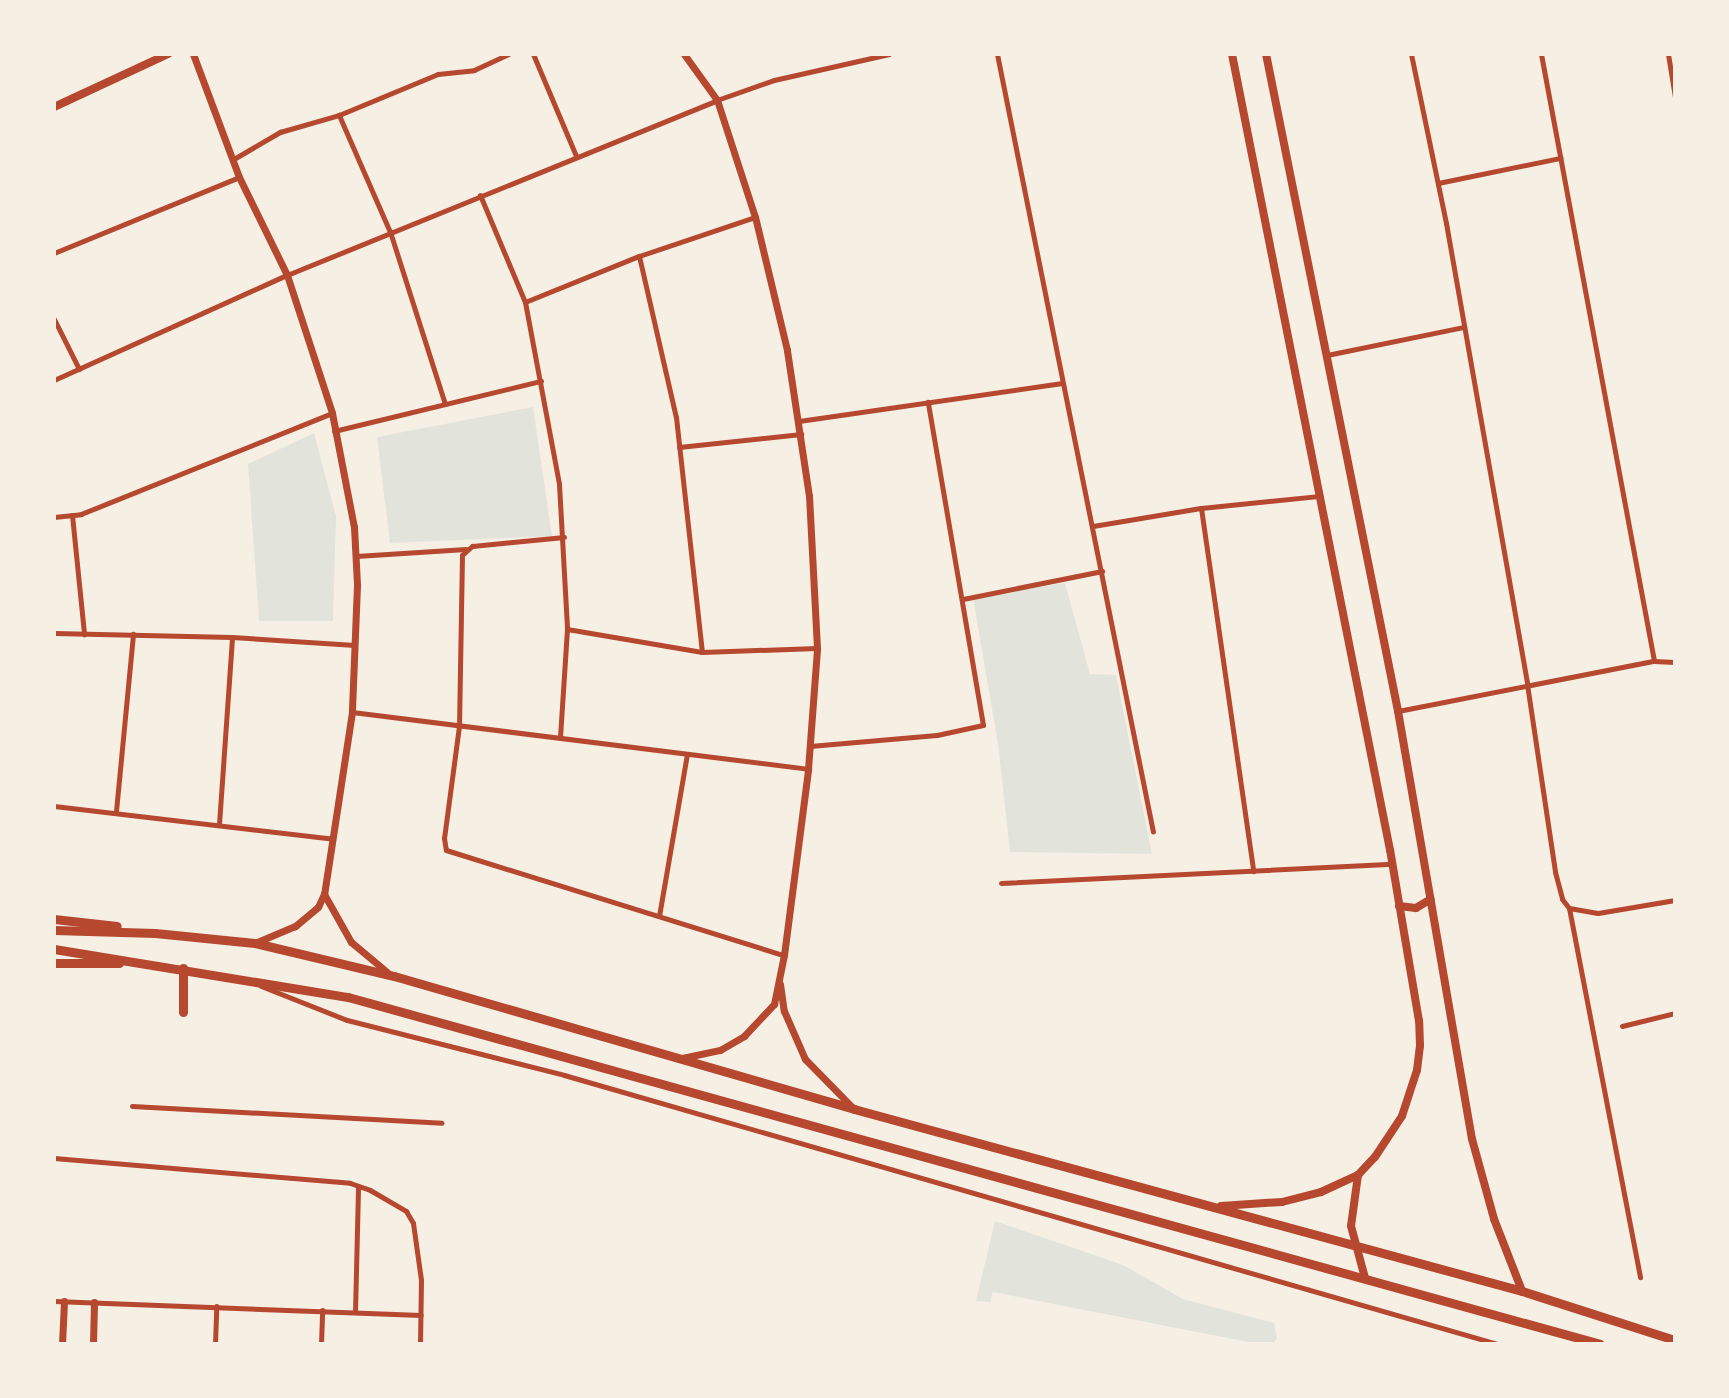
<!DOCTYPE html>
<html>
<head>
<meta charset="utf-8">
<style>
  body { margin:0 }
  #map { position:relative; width:1729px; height:1398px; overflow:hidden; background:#f6efe4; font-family:Mulish,sans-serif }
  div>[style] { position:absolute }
  .green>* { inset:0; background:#e2e4dc }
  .minor>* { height:5px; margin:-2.5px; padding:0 2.5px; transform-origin:2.5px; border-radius:2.5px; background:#b5482f }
  .tertiary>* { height:7px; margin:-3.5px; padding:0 3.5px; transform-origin:3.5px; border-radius:3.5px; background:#b5482f }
  .secondary>* { height:8px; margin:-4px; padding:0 4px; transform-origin:4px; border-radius:4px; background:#b5482f }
  .primary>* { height:9px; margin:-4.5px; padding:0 4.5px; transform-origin:4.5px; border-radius:4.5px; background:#b5482f }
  span { translate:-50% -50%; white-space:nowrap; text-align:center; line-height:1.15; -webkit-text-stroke:5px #f6efe4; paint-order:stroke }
  .frame { position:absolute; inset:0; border:56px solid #f6efe4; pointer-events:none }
</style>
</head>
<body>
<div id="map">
  <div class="green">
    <div style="clip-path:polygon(533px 407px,552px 536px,390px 543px,377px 437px)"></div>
    <div style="clip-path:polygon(314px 433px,336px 516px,333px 621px,259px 621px,248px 464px)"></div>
    <div style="clip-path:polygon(1065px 583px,1090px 674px,1116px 675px,1152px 854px,1010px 852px,998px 744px,973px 597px)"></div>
    <div style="clip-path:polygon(995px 1221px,1123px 1265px,1183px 1299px,1274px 1323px,1277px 1338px,1273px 1344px,1258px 1344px,993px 1292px,990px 1302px,976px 1301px)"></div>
  </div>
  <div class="minor">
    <div style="left:533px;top:54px;width:111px;rotate:67.1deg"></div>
    <div style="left:997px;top:54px;width:793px;rotate:78.66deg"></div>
    <div style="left:1411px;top:54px;width:173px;rotate:78.3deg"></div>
    <div style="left:1446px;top:223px;width:468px;rotate:80deg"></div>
    <div style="left:1527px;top:684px;width:190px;rotate:81.5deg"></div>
    <div style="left:1555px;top:872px;width:28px;rotate:75deg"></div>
    <div style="left:1562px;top:899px;width:11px;rotate:52deg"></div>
    <div style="left:1569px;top:908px;width:376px;rotate:79.1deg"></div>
    <div style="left:1541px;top:54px;width:617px;rotate:79.45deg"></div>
    <div style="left:1668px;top:54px;width:44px;rotate:80.8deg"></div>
    <div style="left:232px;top:160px;width:56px;rotate:-30.3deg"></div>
    <div style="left:280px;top:132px;width:61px;rotate:-16.1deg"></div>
    <div style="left:1438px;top:183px;width:125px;rotate:-11.6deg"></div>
    <div style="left:480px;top:195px;width:116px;rotate:67.2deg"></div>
    <div style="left:525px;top:302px;width:185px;rotate:79.4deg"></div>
    <div style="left:559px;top:484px;width:145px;rotate:86.8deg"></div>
    <div style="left:567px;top:629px;width:109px;rotate:93.7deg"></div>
    <div style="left:54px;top:253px;width:200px;rotate:-22.3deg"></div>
    <div style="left:639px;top:256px;width:165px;rotate:77.1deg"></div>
    <div style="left:676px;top:417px;width:236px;rotate:83.7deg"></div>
    <div style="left:525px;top:302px;width:123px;rotate:-22deg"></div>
    <div style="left:639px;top:256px;width:122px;rotate:-18.6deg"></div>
    <div style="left:54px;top:319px;width:56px;rotate:63.4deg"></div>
    <div style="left:1327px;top:355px;width:140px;rotate:-11.6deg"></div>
    <div style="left:54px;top:380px;width:256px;rotate:-24.3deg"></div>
    <div style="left:287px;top:275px;width:464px;rotate:-22.1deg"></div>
    <div style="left:717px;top:100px;width:60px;rotate:-19.3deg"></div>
    <div style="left:774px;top:80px;width:118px;rotate:-12.7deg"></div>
    <div style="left:445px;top:404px;width:181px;rotate:-107.7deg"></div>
    <div style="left:390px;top:232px;width:128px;rotate:-113.6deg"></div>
    <div style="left:339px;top:115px;width:107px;rotate:-22.5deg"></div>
    <div style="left:438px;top:74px;width:36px;rotate:-6deg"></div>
    <div style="left:474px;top:70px;width:38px;rotate:-25deg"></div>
    <div style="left:799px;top:421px;width:266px;rotate:-8.2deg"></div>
    <div style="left:334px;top:431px;width:213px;rotate:-13.6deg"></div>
    <div style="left:679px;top:447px;width:123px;rotate:-6.1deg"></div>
    <div style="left:1201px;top:508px;width:367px;rotate:81.8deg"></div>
    <div style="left:72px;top:515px;width:120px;rotate:84.2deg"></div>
    <div style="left:54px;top:517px;width:27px;rotate:-6deg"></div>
    <div style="left:81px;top:514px;width:271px;rotate:-21.9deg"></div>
    <div style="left:1093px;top:526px;width:109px;rotate:-9.5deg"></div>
    <div style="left:1201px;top:508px;width:120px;rotate:-5.8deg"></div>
    <div style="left:564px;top:537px;width:92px;rotate:174.4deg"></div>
    <div style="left:472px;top:546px;width:13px;rotate:138deg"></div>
    <div style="left:462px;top:555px;width:171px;rotate:91deg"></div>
    <div style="left:459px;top:726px;width:113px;rotate:97.6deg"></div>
    <div style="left:444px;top:838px;width:12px;rotate:81deg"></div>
    <div style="left:446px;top:850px;width:354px;rotate:17.3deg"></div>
    <div style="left:356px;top:556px;width:110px;rotate:-3.6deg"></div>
    <div style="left:963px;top:599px;width:142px;rotate:-11.4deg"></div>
    <div style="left:567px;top:629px;width:137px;rotate:9.7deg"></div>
    <div style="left:702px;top:652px;width:115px;rotate:-2deg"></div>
    <div style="left:54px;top:633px;width:178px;rotate:1.3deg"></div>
    <div style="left:232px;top:637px;width:123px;rotate:3.7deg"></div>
    <div style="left:1398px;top:711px;width:261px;rotate:-11.1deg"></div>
    <div style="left:1654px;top:661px;width:21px;rotate:3deg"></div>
    <div style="left:352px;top:712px;width:460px;rotate:7.1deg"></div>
    <div style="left:810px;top:746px;width:127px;rotate:-5deg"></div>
    <div style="left:937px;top:735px;width:47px;rotate:-12.3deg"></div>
    <div style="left:983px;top:725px;width:328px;rotate:-99.7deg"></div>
    <div style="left:54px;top:806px;width:281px;rotate:6.7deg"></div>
    <div style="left:116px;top:811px;width:178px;rotate:-84.5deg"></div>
    <div style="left:219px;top:824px;width:187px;rotate:-86deg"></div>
    <div style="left:1001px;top:883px;width:392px;rotate:-2.8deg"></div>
    <div style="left:1569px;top:908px;width:29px;rotate:10deg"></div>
    <div style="left:1598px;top:913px;width:78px;rotate:-9.6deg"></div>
    <div style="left:659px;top:916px;width:164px;rotate:-80.2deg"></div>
    <div style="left:261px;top:986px;width:92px;rotate:21.6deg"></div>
    <div style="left:347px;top:1020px;width:224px;rotate:14.2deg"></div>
    <div style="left:564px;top:1075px;width:971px;rotate:16.08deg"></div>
    <div style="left:1622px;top:1026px;width:55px;rotate:-13.8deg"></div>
    <div style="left:132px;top:1106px;width:310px;rotate:3.1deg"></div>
    <div style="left:54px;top:1158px;width:297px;rotate:4.8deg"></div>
    <div style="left:350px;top:1183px;width:21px;rotate:19deg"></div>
    <div style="left:370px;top:1190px;width:42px;rotate:30.3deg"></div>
    <div style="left:406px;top:1211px;width:14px;rotate:60deg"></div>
    <div style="left:413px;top:1223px;width:58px;rotate:82deg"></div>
    <div style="left:421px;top:1280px;width:64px;rotate:90.9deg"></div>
    <div style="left:54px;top:1301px;width:367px;rotate:2.2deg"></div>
    <div style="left:355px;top:1312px;width:126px;rotate:-88.6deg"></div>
    <div style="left:215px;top:1344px;width:38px;rotate:-88deg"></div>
    <div style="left:321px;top:1344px;width:34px;rotate:-88deg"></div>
  </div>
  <div class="tertiary">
    <div style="left:193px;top:54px;width:131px;rotate:69.5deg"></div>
    <div style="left:239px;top:177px;width:109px;rotate:63.9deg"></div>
    <div style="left:287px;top:275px;width:145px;rotate:71.9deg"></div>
    <div style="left:332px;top:413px;width:116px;rotate:79.1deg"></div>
    <div style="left:354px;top:527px;width:58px;rotate:87deg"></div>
    <div style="left:357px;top:585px;width:127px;rotate:92.3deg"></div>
    <div style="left:352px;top:712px;width:184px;rotate:98.7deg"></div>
    <div style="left:324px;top:894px;width:14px;rotate:115deg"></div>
    <div style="left:318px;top:907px;width:30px;rotate:140deg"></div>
    <div style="left:295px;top:926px;width:43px;rotate:157deg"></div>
    <div style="left:324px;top:894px;width:55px;rotate:60.6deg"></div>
    <div style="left:351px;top:942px;width:47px;rotate:39.8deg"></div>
    <div style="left:780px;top:984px;width:27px;rotate:82deg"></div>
    <div style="left:784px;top:1011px;width:52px;rotate:66.4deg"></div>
    <div style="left:805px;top:1059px;width:67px;rotate:45.6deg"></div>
    <div style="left:682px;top:1058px;width:39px;rotate:-12deg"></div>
    <div style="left:720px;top:1050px;width:28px;rotate:-30deg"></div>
    <div style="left:744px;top:1036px;width:44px;rotate:-46.8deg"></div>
    <div style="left:774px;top:1004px;width:50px;rotate:-78.5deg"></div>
    <div style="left:784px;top:955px;width:188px;rotate:-82.6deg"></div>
    <div style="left:808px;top:769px;width:121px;rotate:-85.7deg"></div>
    <div style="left:817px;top:648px;width:152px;rotate:-93deg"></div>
    <div style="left:809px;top:496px;width:148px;rotate:-98.6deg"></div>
    <div style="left:787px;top:350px;width:137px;rotate:-103.5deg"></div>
    <div style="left:755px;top:217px;width:123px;rotate:-108deg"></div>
    <div style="left:717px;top:100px;width:57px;rotate:-125.7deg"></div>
    <div style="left:62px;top:1344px;width:43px;rotate:-87.3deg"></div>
    <div style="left:93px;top:1344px;width:42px;rotate:-88.6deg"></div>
  </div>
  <div class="secondary">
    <div style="left:1266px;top:54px;width:670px;rotate:78.64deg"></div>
    <div style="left:1398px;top:711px;width:434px;rotate:80.2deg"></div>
    <div style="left:1472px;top:1139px;width:83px;rotate:74.6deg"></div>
    <div style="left:1494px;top:1219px;width:77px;rotate:68.7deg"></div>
    <div style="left:54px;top:107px;width:126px;rotate:-24.9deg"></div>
    <div style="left:1399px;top:906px;width:17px;rotate:7deg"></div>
    <div style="left:1416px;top:908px;width:17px;rotate:-31deg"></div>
    <div style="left:1358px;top:1175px;width:51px;rotate:97.8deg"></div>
    <div style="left:1351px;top:1226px;width:54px;rotate:74.9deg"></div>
    <div style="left:1221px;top:1206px;width:61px;rotate:-3.8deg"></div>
    <div style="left:1282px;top:1202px;width:40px;rotate:-14.4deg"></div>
    <div style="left:1321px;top:1192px;width:41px;rotate:-24.7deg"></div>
    <div style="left:1358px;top:1175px;width:25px;rotate:-47deg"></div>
    <div style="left:1375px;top:1157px;width:49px;rotate:-56.6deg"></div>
    <div style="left:1402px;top:1116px;width:48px;rotate:-71.9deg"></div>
    <div style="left:1417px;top:1070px;width:25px;rotate:-83deg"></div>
    <div style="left:1420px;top:1045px;width:24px;rotate:-92deg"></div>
    <div style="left:1419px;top:1021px;width:173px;rotate:-99.6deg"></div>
    <div style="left:1390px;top:850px;width:812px;rotate:-101.23deg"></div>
  </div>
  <div class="primary">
    <div style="left:54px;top:919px;width:63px;rotate:6.3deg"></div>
    <div style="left:54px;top:930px;width:101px;rotate:1.7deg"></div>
    <div style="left:155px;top:933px;width:100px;rotate:5.7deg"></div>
    <div style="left:255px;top:943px;width:143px;rotate:13.4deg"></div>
    <div style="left:394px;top:976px;width:479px;rotate:16.1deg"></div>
    <div style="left:854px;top:1109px;width:692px;rotate:15.24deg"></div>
    <div style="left:1522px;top:1291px;width:161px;rotate:17.8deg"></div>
    <div style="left:54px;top:949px;width:298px;rotate:9.3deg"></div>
    <div style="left:348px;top:997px;width:1299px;rotate:15.49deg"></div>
    <div style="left:54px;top:963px;width:65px"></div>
    <div style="left:183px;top:1012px;width:44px;rotate:-90deg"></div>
  </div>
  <div class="frame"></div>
</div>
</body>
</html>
